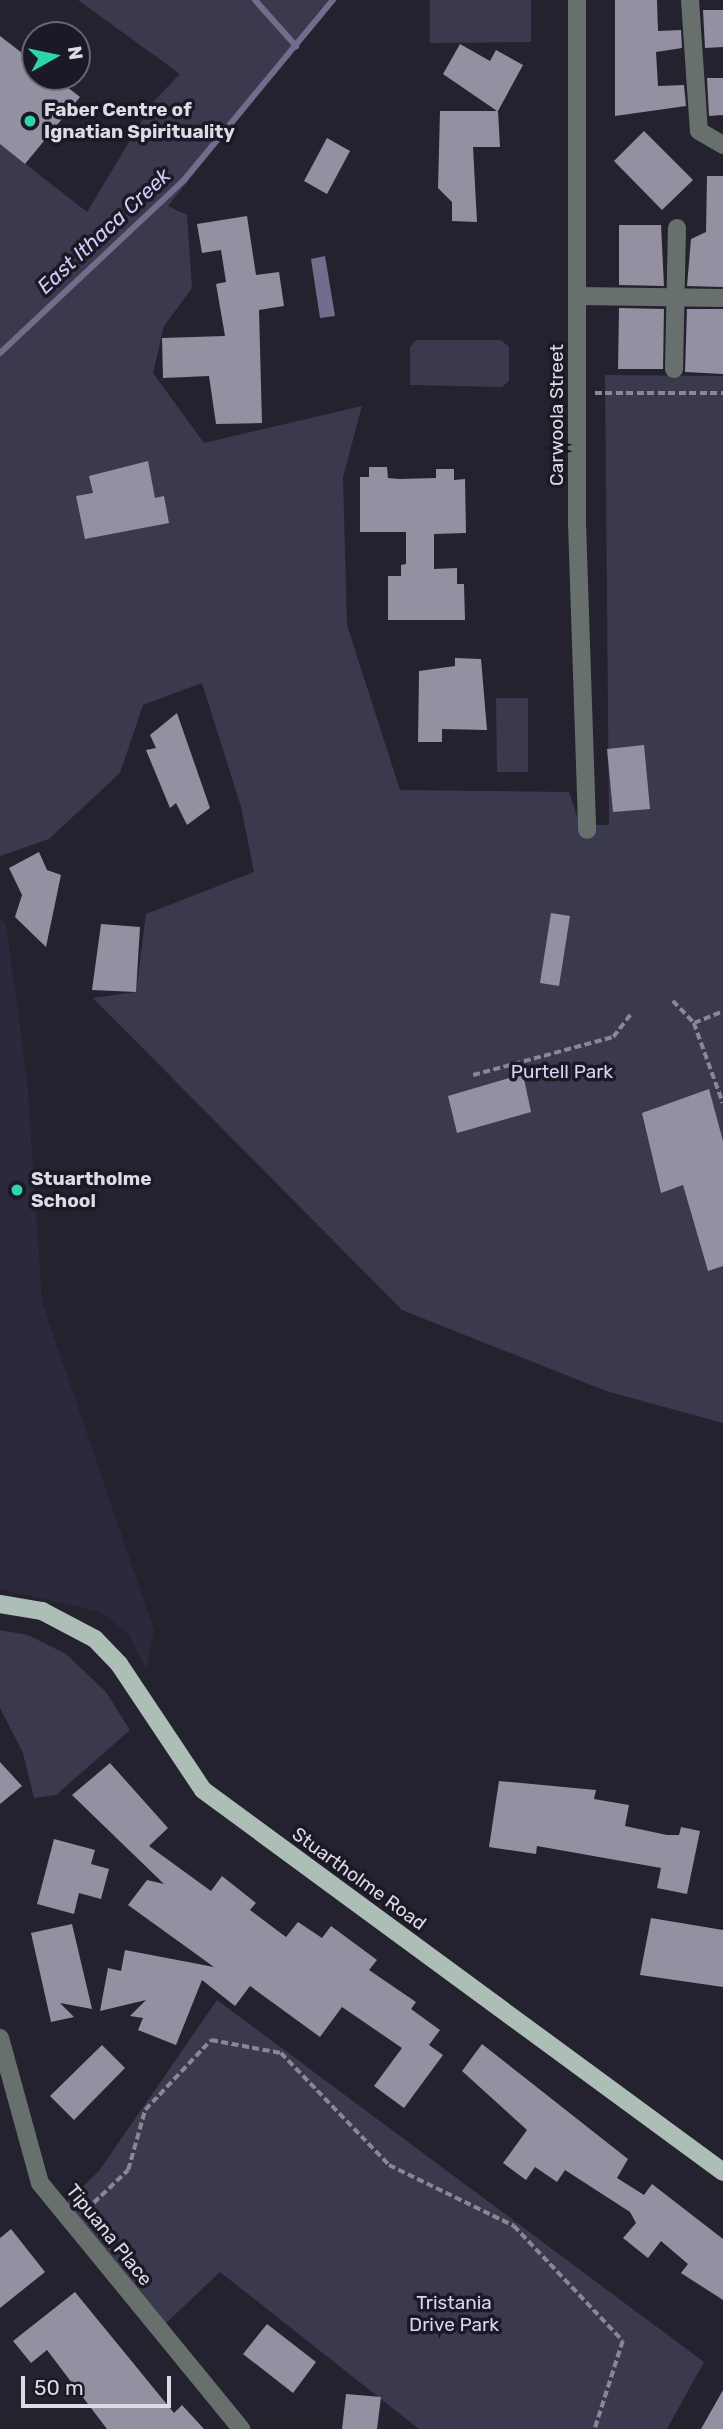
<!DOCTYPE html>
<html>
<head>
<meta charset="utf-8">
<style>
  body { margin:0 }
  #map { position:relative; width:723px; height:2429px; overflow:hidden; background:#24222f; font-family:Rubik,sans-serif }
  div>[style] { position:absolute }
  .built>* { inset:0; background:#2c293d }
  .green>* { inset:0; background:#3b394d }
  .water>* { inset:0; background:#726d8d }
  .stream>* { height:6px; margin:-3px; padding:0 3px; transform-origin:3px; border-radius:3px; background:#726d8d }
  .building>* { inset:0; background:#9290a1 }
  .path>* { height:3.5px; margin-top:-1.75px; transform-origin:0; background:repeating-linear-gradient(90deg,#898792 0 7px,transparent 0 10.5px) }
  .minor>* { height:18px; margin:-9px; padding:0 9px; transform-origin:9px; border-radius:9px; background:#68706d }
  .major>* { height:18px; margin:-9px; padding:0 9px; transform-origin:9px; border-radius:9px; background:#adbeb7 }
  .dots>* { width:19px; height:19px; translate:-50% -50%; box-sizing:border-box; border:4px solid #1b1925; border-radius:50% }
  span { translate:-50% -50%; white-space:nowrap; text-align:center; line-height:1.15; -webkit-text-stroke:7px #1b1925; paint-order:stroke }
  .poi-label { font-size:19px; color:#dddce5; font-weight:700 }
  .left { translate:0 -50%; text-align:left }
  .street-label { font-size:19px; color:#dddce5 }
  .park-label { font-size:19px; color:#d8d4f7 }
  .water-label { font-size:21px; color:#d1cbf9; font-style:italic }
  .north { position:absolute; left:21px; top:21px; width:70px; height:70px; box-sizing:border-box; background:#1b1925; border:2px solid #696772; border-radius:50%; rotate:81deg; font-size:19px; font-weight:700; line-height:28px; text-align:center; color:#dddce5 }
  .north::after { content:''; display:block; margin:auto; width:24px; height:32px; background:#2ed4ab; clip-path:polygon(50% 0,100% 100%,50% 72%,0 100%) }
  .scale { position:absolute; left:21px; top:2376px; width:150px; height:32px; box-sizing:border-box; border:4px solid #dddce5; border-top:0; padding-left:9px; font-size:21px; line-height:24px; white-space:nowrap; color:#dddce5; -webkit-text-stroke:5px #1b1925; paint-order:stroke }
</style>
</head>
<body>
<div id="map">
  <div class="built">
    <div style="clip-path:polygon(0 918px,6px 924px,27px 1078px,42px 1302px,154px 1630px,146px 1670px,129px 1634px,101px 1612px,0 1589px)"></div>
  </div>
  <div class="green">
    <div style="clip-path:polygon(78px 0,333px 0,168px 206px,187px 215px,192px 288px,164px 326px,153px 373px,204px 443px,362px 406px,343px 477px,347px 625px,400px 790px,569px 792px,580px 825px,609px 825px,605px 375px,723px 376px,723px 1423px,606px 1391px,402px 1310px,93px 998px,136px 992px,146px 914px,254px 872px,241px 807px,202px 683px,143px 705px,120px 773px,49px 839px,0 856px,0 144px,87px 212px,153px 102px,180px 74px)"></div>
    <div style="clip-path:polygon(430px 0,531px 0,531px 42px,430px 43px)"></div>
    <div style="clip-path:polygon(416px 340px,501px 340px,509px 347px,509px 381px,502px 387px,410px 385px,410px 347px)"></div>
    <div style="clip-path:polygon(496px 698px,528px 698px,528px 772px,497px 772px)"></div>
    <div style="clip-path:polygon(0 1630px,28px 1635px,66px 1654px,106px 1692px,130px 1730px,56px 1795px,34px 1798px,23px 1753px,0 1708px)"></div>
    <div style="clip-path:polygon(217px 2000px,704px 2362px,667px 2429px,419px 2429px,220px 2272px,164px 2325px,65px 2204px,99px 2171px)"></div>
  </div>
  <div class="water">
    <div style="clip-path:polygon(325px 256px,335px 316px,320px 318px,311px 259px)"></div>
  </div>
  <div class="stream">
    <div style="left:255px;top:0;width:62px;rotate:48.3deg"></div>
    <div style="left:0;top:353px;width:253px;rotate:-43.2deg"></div>
    <div style="left:184px;top:180px;width:234px;rotate:-50.4deg"></div>
  </div>
  <div class="building">
    <div style="clip-path:polygon(615px 0,657px 0,658px 31px,681px 30px,682px 48px,656px 52px,658px 86px,684px 85px,686px 106px,615px 116px)"></div>
    <div style="clip-path:polygon(703px 10px,723px 10px,723px 47px,705px 48px)"></div>
    <div style="clip-path:polygon(0 36px,35px 63px,35px 77px,54px 77px,80px 97px,25px 164px,0 144px)"></div>
    <div style="clip-path:polygon(460px 44px,490px 61px,496px 50px,523px 65px,498px 111px,500px 147px,473px 147px,477px 222px,452px 221px,452px 202px,438px 188px,440px 111px,497px 111px,443px 74px)"></div>
    <div style="clip-path:polygon(707px 78px,723px 78px,723px 115px,709px 116px)"></div>
    <div style="clip-path:polygon(644px 131px,693px 180px,662px 210px,614px 161px)"></div>
    <div style="clip-path:polygon(327px 138px,350px 151px,327px 194px,304px 181px)"></div>
    <div style="clip-path:polygon(707px 176px,723px 176px,723px 287px,687px 286px,691px 239px,706px 232px)"></div>
    <div style="clip-path:polygon(247px 216px,256px 275px,279px 272px,284px 306px,259px 310px,262px 423px,216px 424px,209px 376px,163px 378px,162px 338px,225px 336px,216px 284px,226px 282px,221px 250px,202px 253px,197px 224px)"></div>
    <div style="clip-path:polygon(619px 225px,661px 225px,664px 286px,619px 285px)"></div>
    <div style="clip-path:polygon(619px 308px,664px 309px,663px 369px,618px 369px)"></div>
    <div style="clip-path:polygon(687px 309px,723px 309px,723px 374px,685px 372px)"></div>
    <div style="clip-path:polygon(148px 461px,155px 498px,164px 496px,169px 523px,85px 539px,76px 496px,93px 493px,89px 476px)"></div>
    <div style="clip-path:polygon(369px 467px,387px 467px,388px 478px,399px 479px,436px 478px,436px 469px,454px 469px,454px 480px,465px 479px,466px 533px,434px 534px,434px 569px,457px 568px,457px 584px,464px 584px,465px 620px,388px 620px,388px 576px,401px 576px,401px 565px,406px 564px,406px 532px,360px 532px,360px 477px,369px 477px)"></div>
    <div style="clip-path:polygon(455px 658px,481px 659px,487px 730px,442px 729px,442px 742px,418px 742px,419px 671px,455px 666px)"></div>
    <div style="clip-path:polygon(177px 713px,210px 808px,187px 825px,176px 803px,170px 808px,146px 750px,156px 748px,150px 735px)"></div>
    <div style="clip-path:polygon(644px 745px,650px 809px,613px 812px,607px 749px)"></div>
    <div style="clip-path:polygon(39px 852px,47px 870px,61px 875px,46px 947px,15px 917px,22px 895px,9px 868px)"></div>
    <div style="clip-path:polygon(551px 913px,570px 916px,559px 986px,540px 983px)"></div>
    <div style="clip-path:polygon(101px 924px,140px 927px,136px 992px,92px 990px)"></div>
    <div style="clip-path:polygon(523px 1074px,531px 1112px,457px 1133px,448px 1096px)"></div>
    <div style="clip-path:polygon(709px 1089px,723px 1141px,723px 1266px,708px 1271px,683px 1185px,661px 1193px,642px 1113px)"></div>
    <div style="clip-path:polygon(0 1762px,22px 1786px,0 1804px)"></div>
    <div style="clip-path:polygon(110px 1763px,168px 1828px,149px 1846px,211px 1891px,222px 1876px,256px 1903px,250px 1910px,286px 1937px,298px 1922px,322px 1938px,331px 1926px,377px 1960px,369px 1970px,416px 2002px,411px 2009px,440px 2030px,429px 2045px,443px 2055px,404px 2108px,374px 2086px,402px 2048px,342px 2007px,320px 2037px,250px 1986px,235px 2006px,202px 1980px,176px 2045px,138px 2030px,143px 2018px,130px 2016px,146px 2000px,100px 2011px,108px 1968px,121px 1971px,125px 1950px,214px 1967px,128px 1905px,147px 1880px,164px 1884px,72px 1795px)"></div>
    <div style="clip-path:polygon(499px 1781px,596px 1790px,594px 1799px,629px 1805px,625px 1826px,667px 1835px,679px 1835px,681px 1827px,700px 1831px,687px 1894px,657px 1888px,661px 1868px,537px 1846px,536px 1854px,489px 1847px)"></div>
    <div style="clip-path:polygon(54px 1839px,95px 1850px,91px 1864px,109px 1869px,101px 1899px,79px 1893px,74px 1914px,37px 1904px)"></div>
    <div style="clip-path:polygon(651px 1918px,723px 1930px,723px 1987px,640px 1975px)"></div>
    <div style="clip-path:polygon(72px 1924px,92px 2009px,60px 2003px,74px 2017px,51px 2022px,31px 1933px)"></div>
    <div style="clip-path:polygon(482px 2044px,628px 2159px,617px 2178px,644px 2195px,652px 2184px,723px 2239px,723px 2300px,681px 2273px,688px 2264px,661px 2241px,648px 2258px,623px 2238px,636px 2223px,630px 2212px,565px 2170px,557px 2182px,535px 2167px,526px 2180px,503px 2163px,527px 2130px,462px 2071px)"></div>
    <div style="clip-path:polygon(102px 2045px,125px 2068px,74px 2120px,50px 2096px)"></div>
    <div style="clip-path:polygon(11px 2229px,45px 2272px,0 2308px,0 2238px)"></div>
    <div style="clip-path:polygon(75px 2292px,174px 2413px,182px 2405px,204px 2429px,107px 2429px,47px 2350px,31px 2363px,13px 2341px)"></div>
    <div style="clip-path:polygon(267px 2324px,316px 2362px,293px 2393px,243px 2354px)"></div>
    <div style="clip-path:polygon(723px 2390px,723px 2429px,701px 2429px)"></div>
    <div style="clip-path:polygon(346px 2394px,381px 2397px,377px 2429px,342px 2429px)"></div>
  </div>
  <div class="path">
    <div style="left:595px;top:393px;width:128px"></div>
    <div style="left:673px;top:1001px;width:30px;rotate:46deg"></div>
    <div style="left:694px;top:1023px;width:85px;rotate:70.1deg"></div>
    <div style="left:694px;top:1023px;width:31px;rotate:-22deg"></div>
    <div style="left:473px;top:1075px;width:145px;rotate:-15.2deg"></div>
    <div style="left:613px;top:1037px;width:28px;rotate:-52deg"></div>
    <div style="left:86px;top:2210px;width:58px;rotate:-43.6deg"></div>
    <div style="left:128px;top:2170px;width:62px;rotate:-74.2deg"></div>
    <div style="left:145px;top:2110px;width:96px;rotate:-46.7deg"></div>
    <div style="left:211px;top:2040px;width:71px;rotate:10.5deg"></div>
    <div style="left:281px;top:2053px;width:156px;rotate:46deg"></div>
    <div style="left:389px;top:2165px;width:139px;rotate:26deg"></div>
    <div style="left:514px;top:2226px;width:158px;rotate:46.5deg"></div>
    <div style="left:623px;top:2341px;width:92px;rotate:107.7deg"></div>
  </div>
  <div class="minor">
    <div style="left:577px;top:0;width:523px;rotate:90deg"></div>
    <div style="left:577px;top:523px;width:307px;rotate:88.1deg"></div>
    <div style="left:690px;top:0;width:131px;rotate:86.1deg"></div>
    <div style="left:699px;top:131px;width:28px;rotate:30deg"></div>
    <div style="left:579px;top:296px;width:144px;rotate:0.8deg"></div>
    <div style="left:674px;top:369px;width:141px;rotate:-88.8deg"></div>
    <div style="left:0;top:2038px;width:150px;rotate:74.6deg"></div>
    <div style="left:40px;top:2183px;width:318px;rotate:50.7deg"></div>
  </div>
  <div class="major">
    <div style="left:0;top:1604px;width:43px;rotate:9.5deg"></div>
    <div style="left:42px;top:1611px;width:60px;rotate:27.8deg"></div>
    <div style="left:95px;top:1639px;width:35px;rotate:46deg"></div>
    <div style="left:119px;top:1664px;width:151px;rotate:56.3deg"></div>
    <div style="left:203px;top:1790px;width:645px;rotate:36.3deg"></div>
  </div>
  <div class="dots">
    <div style="left:30px;top:121px;background:#2ed4ab"></div>
    <div style="left:17px;top:1190px;background:#2ed4ab"></div>
  </div>
  <div class="poi-label">
    <span class="left" style="left:44px;top:121px">Faber Centre of<br>Ignatian Spirituality</span>
    <span class="left" style="left:31px;top:1190px">Stuartholme<br>School</span>
  </div>
  <div class="street-label">
    <span style="left:557px;top:415px;rotate:-90deg">Carwoola Street</span>
    <span style="left:359px;top:1879px;rotate:36deg">Stuartholme Road</span>
    <span style="left:109px;top:2235px;rotate:51deg">Tipuana Place</span>
  </div>
  <div class="park-label">
    <span style="left:562px;top:1072px">Purtell Park</span>
    <span style="left:454px;top:2314px">Tristania<br>Drive Park</span>
  </div>
  <div class="water-label">
    <span style="left:104px;top:231px;rotate:-43deg">East Ithaca Creek</span>
  </div>
  <div class="north">N</div>
  <div class="scale">50 m</div>
</div>
</body>
</html>
